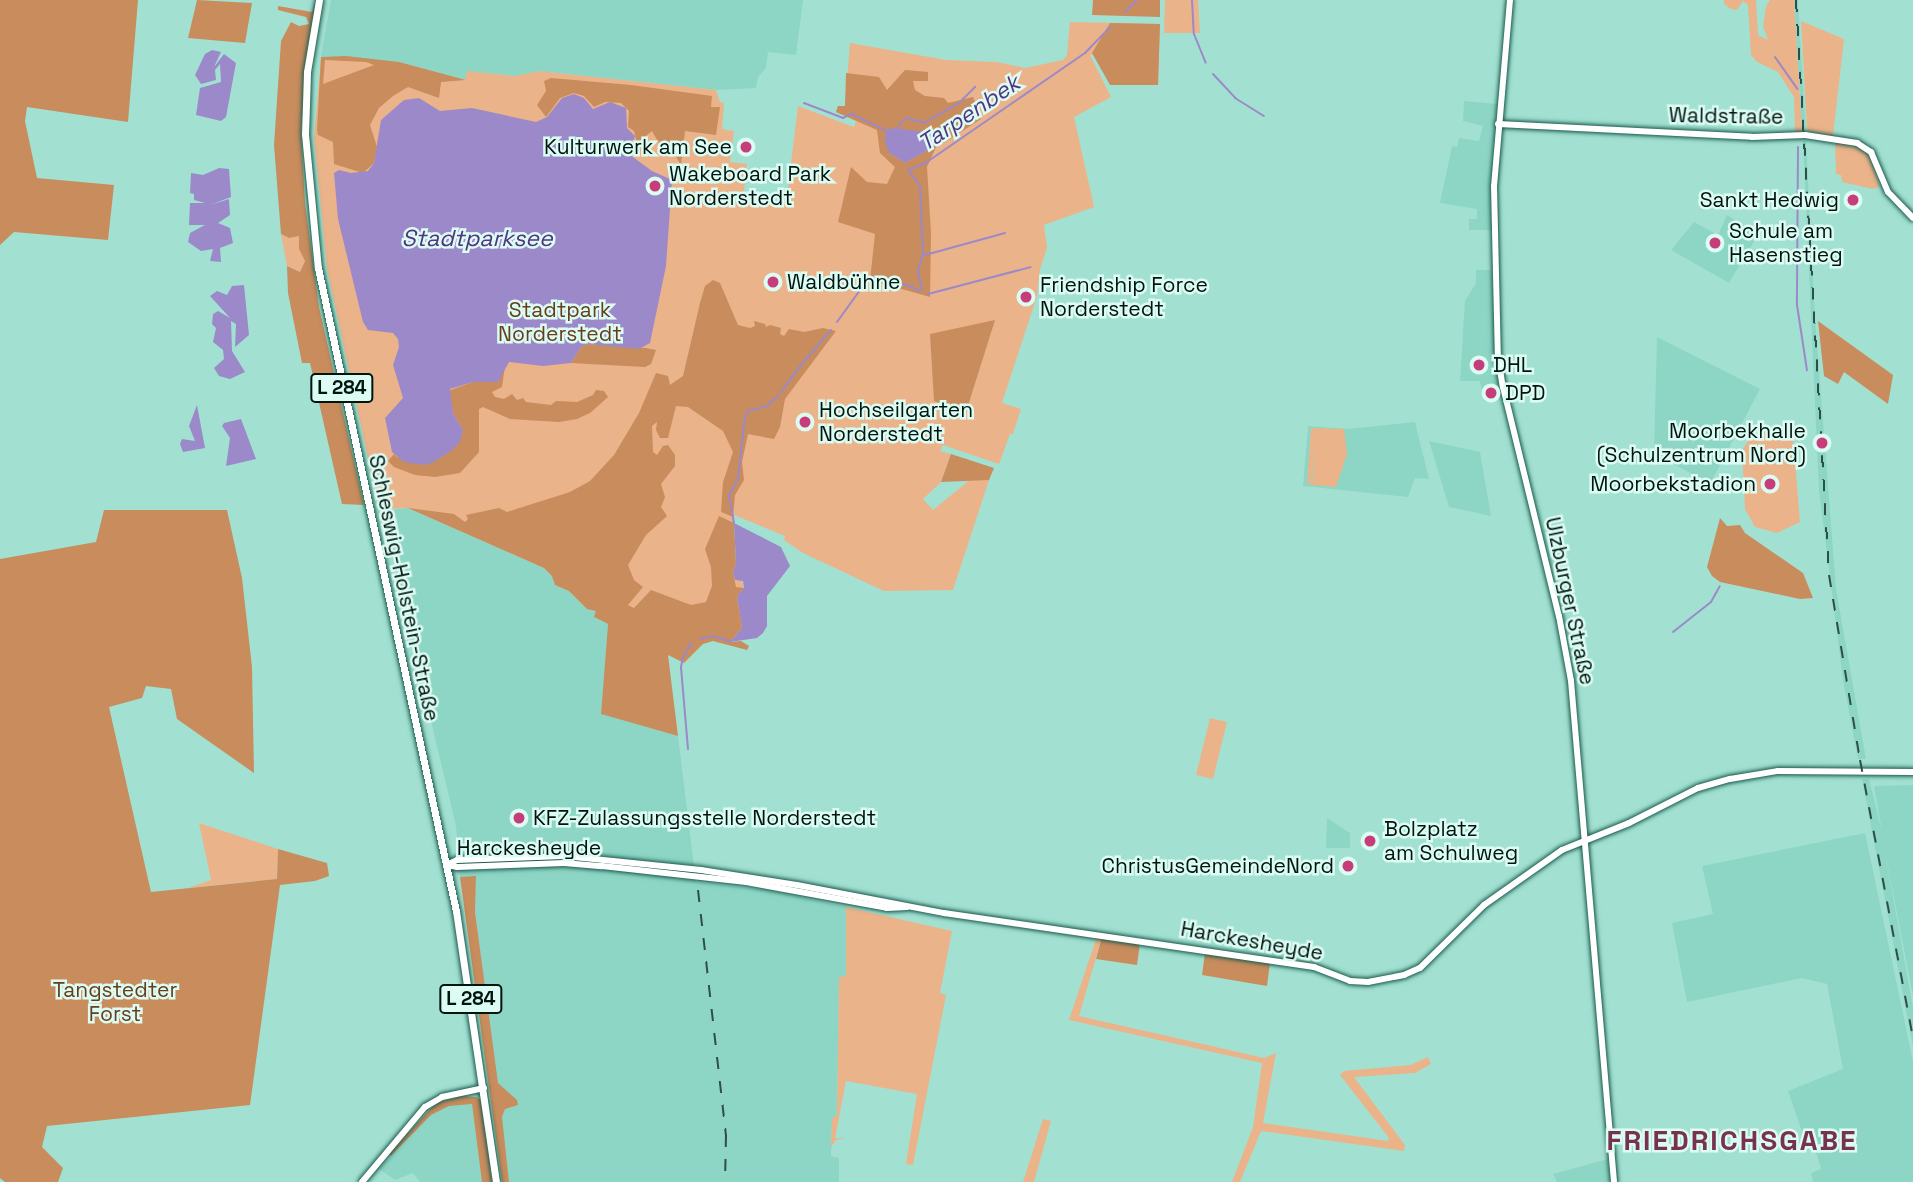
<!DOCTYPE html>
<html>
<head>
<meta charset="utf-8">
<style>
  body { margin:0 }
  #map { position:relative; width:1913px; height:1182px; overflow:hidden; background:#a2e1d2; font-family:"Space Grotesk",sans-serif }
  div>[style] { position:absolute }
  .built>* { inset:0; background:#8dd6c5 }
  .green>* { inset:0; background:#ebb389 }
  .forest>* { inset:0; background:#c88c5d }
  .water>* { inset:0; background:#9c89c9 }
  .stream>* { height:2px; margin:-1px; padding:0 1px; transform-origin:1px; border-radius:1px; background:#9c89c9 }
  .roads { filter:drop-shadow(0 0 2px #195a4d) drop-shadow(0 0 2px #195a4d) }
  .secondary>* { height:6px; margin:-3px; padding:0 3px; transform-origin:3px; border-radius:3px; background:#fff }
  .primary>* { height:7px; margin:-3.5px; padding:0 3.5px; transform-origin:3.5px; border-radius:3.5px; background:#fff }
  .rail>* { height:2px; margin-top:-1px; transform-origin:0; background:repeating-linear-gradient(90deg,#2e4f47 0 12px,transparent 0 24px) }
  .dots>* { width:19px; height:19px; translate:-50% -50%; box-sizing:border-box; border:4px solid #dcfbf3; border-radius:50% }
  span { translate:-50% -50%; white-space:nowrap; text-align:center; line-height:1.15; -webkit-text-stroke:5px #dcfbf3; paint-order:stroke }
  .shield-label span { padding:2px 5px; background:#dcfbf3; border:2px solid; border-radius:5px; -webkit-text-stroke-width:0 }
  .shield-label { font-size:19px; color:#001410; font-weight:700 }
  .street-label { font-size:21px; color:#001410 }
  .poi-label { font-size:21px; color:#001410 }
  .right { translate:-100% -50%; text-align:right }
  .left { translate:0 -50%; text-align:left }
  .park-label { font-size:21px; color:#673d1b }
  .water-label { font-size:23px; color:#513482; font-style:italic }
  .district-label { font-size:28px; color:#77334d; font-weight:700; letter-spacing:2px }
</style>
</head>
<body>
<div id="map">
  <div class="built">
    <div style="clip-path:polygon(331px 0,803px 0,796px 55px,768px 52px,766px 68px,758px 77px,756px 88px,716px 90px,539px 71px,516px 76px,468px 71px,466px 80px,399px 62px,321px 57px)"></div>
    <div style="clip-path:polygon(1794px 0,1798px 0,1806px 132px,1802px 132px)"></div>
    <div style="clip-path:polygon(1464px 101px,1497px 104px,1494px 230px,1469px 230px,1469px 219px,1477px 219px,1477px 209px,1440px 203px,1452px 146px,1457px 147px,1459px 138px,1479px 141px,1483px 126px,1463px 121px)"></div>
    <div style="clip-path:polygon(1803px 141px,1806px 141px,1815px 318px,1836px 589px,1866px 759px,1858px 759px,1843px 680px,1819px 490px)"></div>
    <div style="clip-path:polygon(1727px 215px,1758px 235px,1729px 283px,1671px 250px,1694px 222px,1718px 235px)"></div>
    <div style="clip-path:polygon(1476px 270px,1491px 270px,1497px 360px,1504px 397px,1484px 401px,1480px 381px,1460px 381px,1465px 301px,1476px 283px)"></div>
    <div style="clip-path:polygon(1657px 337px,1760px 389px,1710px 484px,1654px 453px)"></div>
    <div style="clip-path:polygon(1415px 422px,1429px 479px,1415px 478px,1408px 497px,1303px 486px,1308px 426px,1348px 429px)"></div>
    <div style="clip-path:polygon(1429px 441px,1480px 452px,1491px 516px,1449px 507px)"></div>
    <div style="clip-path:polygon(408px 508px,544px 568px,553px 576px,555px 585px,569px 591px,587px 609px,596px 611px,595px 618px,608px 624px,601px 714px,678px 736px,696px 882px,766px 890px,846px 907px,846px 977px,839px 978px,837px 1115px,832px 1120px,831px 1156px,839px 1158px,839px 1182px,509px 1182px,475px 911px,476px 877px,460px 877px,456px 826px,381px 511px)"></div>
    <div style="clip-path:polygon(1862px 779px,1869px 779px,1882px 831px,1874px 786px,1913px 785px,1913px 996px,1883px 841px,1913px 1007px,1913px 1047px)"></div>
    <div style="clip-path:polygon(1327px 818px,1350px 833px,1350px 848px,1326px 848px)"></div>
    <div style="clip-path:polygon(1865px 833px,1913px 1061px,1913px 1182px,1813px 1182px,1811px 1173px,1821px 1169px,1815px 1148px,1808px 1149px,1788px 1091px,1843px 1069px,1827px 984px,1802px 978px,1687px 1002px,1672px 923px,1713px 914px,1702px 866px)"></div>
    <div style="clip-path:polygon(464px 1104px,472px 1104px,483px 1182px,420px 1182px,413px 1173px,395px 1180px,379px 1169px,431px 1115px,449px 1106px)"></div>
    <div style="clip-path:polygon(1608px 1159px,1610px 1182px,1557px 1182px,1553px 1174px)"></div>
  </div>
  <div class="green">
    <div style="clip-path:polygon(1165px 0,1198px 0,1200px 33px,1164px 33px)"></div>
    <div style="clip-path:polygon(1724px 0,1756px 0,1758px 35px,1768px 40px,1763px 27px,1766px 6px,1770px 0,1794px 0,1802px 132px,1795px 133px,1794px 97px,1778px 72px,1757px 62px,1751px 55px,1748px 5px,1743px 1px,1737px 10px,1731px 9px,1724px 4px)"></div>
    <div style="clip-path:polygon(1801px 21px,1844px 39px,1833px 136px,1807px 131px)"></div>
    <div style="clip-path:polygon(1070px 22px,1160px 24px,1158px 85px,1110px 85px,1105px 72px,1092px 54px,1090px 55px,1111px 97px,1074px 117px,1094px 207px,1044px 225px,1047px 248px,1040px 269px,1037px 296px,1002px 403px,1021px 409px,1013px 434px,1010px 434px,999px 464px,943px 445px,940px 451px,951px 454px,941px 482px,923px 499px,933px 510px,971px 479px,989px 480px,953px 590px,884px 591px,803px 553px,784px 540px,785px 536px,734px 515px,735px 558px,744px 588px,742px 628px,594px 617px,596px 611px,587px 609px,569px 591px,555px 585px,552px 576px,544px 568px,408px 508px,379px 509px,327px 269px,314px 138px,321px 57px,399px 62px,465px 80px,467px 71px,516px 76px,539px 71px,716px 90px,720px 102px,724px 103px,722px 129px,734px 131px,730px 162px,747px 164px,743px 200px,778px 205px,787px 196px,798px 106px,854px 127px,856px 121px,836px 112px,838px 106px,845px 106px,850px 43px,946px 60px,997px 62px,1025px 68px,1063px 60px,1067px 55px)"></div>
    <div style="clip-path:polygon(1835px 142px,1858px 147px,1869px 154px,1880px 186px,1873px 189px,1842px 182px,1841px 175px,1836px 174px)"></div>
    <div style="clip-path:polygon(281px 234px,289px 238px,299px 236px,299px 249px,305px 261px,300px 272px,287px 266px)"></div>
    <div style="clip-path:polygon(1311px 428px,1344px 429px,1347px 454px,1336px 487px,1312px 485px,1314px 447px,1311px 485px,1307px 484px)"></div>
    <div style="clip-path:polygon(1763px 431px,1793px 437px,1800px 522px,1777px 533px,1755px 527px,1745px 509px,1742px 450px,1750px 438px)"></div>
    <div style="clip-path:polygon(1210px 718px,1227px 722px,1213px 779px,1196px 775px)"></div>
    <div style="clip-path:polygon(199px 823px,278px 849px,277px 879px,188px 888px,211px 880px)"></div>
    <div style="clip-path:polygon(846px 907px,952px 931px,940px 993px,946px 995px,913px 1165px,906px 1164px,917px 1094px,846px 1081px,835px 1138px,845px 1138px,836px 1140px,831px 1147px,832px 1119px,837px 1115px,839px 977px,846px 976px)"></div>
    <div style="clip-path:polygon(1097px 936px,1102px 937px,1079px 1016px,1264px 1058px,1276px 1053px,1263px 1123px,1388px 1141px,1389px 1138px,1340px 1075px,1344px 1071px,1411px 1065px,1428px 1057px,1431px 1064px,1415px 1073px,1354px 1077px,1405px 1145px,1404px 1151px,1261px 1131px,1240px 1182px,1232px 1182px,1253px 1127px,1262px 1063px,1069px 1020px)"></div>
    <div style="clip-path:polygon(1043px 1119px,1051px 1121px,1034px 1182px,1023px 1182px)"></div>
  </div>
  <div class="forest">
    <div style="clip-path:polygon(0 0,138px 0,128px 122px,27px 107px,25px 121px,37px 178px,114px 185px,108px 240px,14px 232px,0 245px)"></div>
    <div style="clip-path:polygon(197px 0,252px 3px,245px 43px,188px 38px)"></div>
    <div style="clip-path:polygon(316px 0,304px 83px,301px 130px,305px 203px,319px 307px,364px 505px,342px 504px,310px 363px,302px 363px,288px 293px,287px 266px,300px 272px,305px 261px,299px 249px,299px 236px,289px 238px,281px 234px,274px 145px,281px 41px,291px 22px,299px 26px,309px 24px,306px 17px,278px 10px,278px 6px,312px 12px)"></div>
    <div style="clip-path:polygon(1093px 0,1160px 0,1160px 17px,1092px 15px)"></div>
    <div style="clip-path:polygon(1110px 23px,1160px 24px,1158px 85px,1110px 85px,1092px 53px)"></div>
    <div style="clip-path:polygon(evenodd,346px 56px,399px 62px,466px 80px,441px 82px,439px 98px,408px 87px,393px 96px,379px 108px,370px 125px,377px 147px,374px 163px,363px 173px,334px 164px,333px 142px,318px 135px,317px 130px,321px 57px,346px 56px,325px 60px,366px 62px,374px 65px,323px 84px,325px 60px)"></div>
    <div style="clip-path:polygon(905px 70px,928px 72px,928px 81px,913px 81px,915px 90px,925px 96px,944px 98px,948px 103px,973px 97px,981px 119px,944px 143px,941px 143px,941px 137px,893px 128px,889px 153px,905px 163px,937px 145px,927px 167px,931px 233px,930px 297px,870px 280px,875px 234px,838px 222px,851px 167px,867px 182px,887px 184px,895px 167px,880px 153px,877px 130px,836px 112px,838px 106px,845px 106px,846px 73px,879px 77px,887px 90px)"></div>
    <div style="clip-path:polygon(551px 78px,631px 85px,712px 96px,711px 107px,720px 107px,716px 135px,685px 131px,681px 165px,665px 139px,665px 156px,661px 157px,661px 147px,652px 131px,637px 143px,634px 131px,628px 127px,629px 111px,621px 103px,605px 102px,594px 107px,584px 96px,574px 93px,560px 98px,546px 117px,537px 105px,546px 91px,544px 81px)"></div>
    <div style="clip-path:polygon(713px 280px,720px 283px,738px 325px,750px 328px,755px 326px,754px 321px,765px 324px,766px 327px,770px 325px,781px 328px,780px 334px,784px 336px,789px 329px,804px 332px,823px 328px,836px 331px,785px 399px,780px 427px,774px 439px,748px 434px,742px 462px,744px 480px,735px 495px,733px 517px,721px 512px,723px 482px,733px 452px,723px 431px,688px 407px,676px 406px,668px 438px,660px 438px,656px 430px,657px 422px,652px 426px,653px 452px,657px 455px,663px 446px,668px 445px,675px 455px,675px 466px,661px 484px,665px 497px,661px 507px,667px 516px,646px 535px,628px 565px,634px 580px,643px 587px,628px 605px,634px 608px,651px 590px,691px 605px,706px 602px,712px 586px,711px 567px,705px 549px,719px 516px,734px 523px,736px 563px,733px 572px,736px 587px,744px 588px,737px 596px,742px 628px,730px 642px,741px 641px,749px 646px,747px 650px,713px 641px,703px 644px,684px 663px,668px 655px,678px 736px,601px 714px,608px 624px,594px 617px,596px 611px,587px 609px,569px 591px,555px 585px,552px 576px,544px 568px,408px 508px,454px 514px,465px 522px,468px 519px,466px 515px,499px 508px,507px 512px,570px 492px,590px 481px,614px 455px,639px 413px,656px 373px,668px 376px,670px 385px,683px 376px,700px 303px,705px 286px)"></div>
    <div style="clip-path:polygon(995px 320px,966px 412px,934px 401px,930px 334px)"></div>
    <div style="clip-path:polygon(1818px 321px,1893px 375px,1888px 404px,1844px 372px,1838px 384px,1824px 376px)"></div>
    <div style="clip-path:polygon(587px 344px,646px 348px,656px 350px,651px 364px,645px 367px,571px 363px,581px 347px)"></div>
    <div style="clip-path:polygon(505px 366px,502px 387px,492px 392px,495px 397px,504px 399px,512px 394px,517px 400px,523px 398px,526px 402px,551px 405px,556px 401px,577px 402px,593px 395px,596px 390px,604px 391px,608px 397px,590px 413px,577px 419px,559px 422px,510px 419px,483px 407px,479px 409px,479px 452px,460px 473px,435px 477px,415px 475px,394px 467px,388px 461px,394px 454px,397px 457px,463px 430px,453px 413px,448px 391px,473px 382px,498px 382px)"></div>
    <div style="clip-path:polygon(951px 454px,994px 468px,989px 480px,941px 482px)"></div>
    <div style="clip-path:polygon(104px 510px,227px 510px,242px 578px,252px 667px,254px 773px,177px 719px,171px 689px,146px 686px,142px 698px,109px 707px,151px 892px,277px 879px,278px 849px,327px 863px,329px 876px,315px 881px,280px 885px,250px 1105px,47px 1126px,42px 1147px,63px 1168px,58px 1182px,5px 1182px,0 1178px,0 559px,96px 542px)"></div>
    <div style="clip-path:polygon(1720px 518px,1727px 526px,1740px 525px,1745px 533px,1803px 573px,1813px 598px,1800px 599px,1720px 582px,1712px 576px,1707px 567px)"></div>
    <div style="clip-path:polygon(476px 876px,475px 912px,498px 1083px,517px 1100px,518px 1105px,505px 1109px,502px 1117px,509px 1182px,502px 1182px,460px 877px)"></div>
    <div style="clip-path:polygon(1102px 937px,1140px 943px,1137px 965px,1096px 959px)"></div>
    <div style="clip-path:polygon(1205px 953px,1270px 963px,1267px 986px,1202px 975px)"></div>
    <div style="clip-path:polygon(461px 1096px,476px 1097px,482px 1101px,492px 1182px,482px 1182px,472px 1104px,449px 1106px,431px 1115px,391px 1156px,389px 1154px,436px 1103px)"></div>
  </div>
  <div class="water">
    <div style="clip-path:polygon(212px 50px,221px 52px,214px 67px,224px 54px,236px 63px,226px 117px,221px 121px,196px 115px,200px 88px,221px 82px,220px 64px,215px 70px,216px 80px,201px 84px,195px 75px,205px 54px)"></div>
    <div style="clip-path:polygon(574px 94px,584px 98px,593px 109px,610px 102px,626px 108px,627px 128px,635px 136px,634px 140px,626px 141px,622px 149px,652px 171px,672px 180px,666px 266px,650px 343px,639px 349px,587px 344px,581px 347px,571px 363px,543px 366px,509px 362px,498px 382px,473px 382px,450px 389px,453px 413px,463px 430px,460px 442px,451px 451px,432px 463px,424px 465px,404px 462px,392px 452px,385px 418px,403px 398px,393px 365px,399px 347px,398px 339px,393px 333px,368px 330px,363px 322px,338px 219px,334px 173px,339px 170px,351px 173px,368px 171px,374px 163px,381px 120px,404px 100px,419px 98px,440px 111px,472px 108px,536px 122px,547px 117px,562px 98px)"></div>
    <div style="clip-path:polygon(893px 128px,934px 133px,941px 137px,941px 143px,905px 163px,889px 153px,885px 142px,886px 130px)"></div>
    <div style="clip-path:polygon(219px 168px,229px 169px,231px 197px,210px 205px,229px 199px,230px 215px,218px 223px,230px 228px,233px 243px,220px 248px,221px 262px,210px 261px,213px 249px,201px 251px,188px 242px,190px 233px,205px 225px,189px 225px,190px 203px,205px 203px,194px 200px,194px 194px,190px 193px,191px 173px,203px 175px)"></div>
    <div style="clip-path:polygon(244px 285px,249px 335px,235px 347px,236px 324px,231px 321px,232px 351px,245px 372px,230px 379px,219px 376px,214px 368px,224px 359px,223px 350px,213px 342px,216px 328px,212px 324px,213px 314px,218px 311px,230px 318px,210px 296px,217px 291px,227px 295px,232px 286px)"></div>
    <div style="clip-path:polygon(197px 405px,205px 448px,183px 452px,180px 444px,182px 439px,195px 441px,189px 426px)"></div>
    <div style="clip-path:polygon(241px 419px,256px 459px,226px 466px,230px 438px,222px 426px,224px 423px)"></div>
    <div style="clip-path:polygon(734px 523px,781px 547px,790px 566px,767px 596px,767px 626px,763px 633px,757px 638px,730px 642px,742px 628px,737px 596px,744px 588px,743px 581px,735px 580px,733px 572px,736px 563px)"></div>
  </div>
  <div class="stream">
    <div style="left:1192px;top:0;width:34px;rotate:87deg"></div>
    <div style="left:1194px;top:34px;width:31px;rotate:68deg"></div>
    <div style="left:1125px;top:12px;width:17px;rotate:-45deg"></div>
    <div style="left:1775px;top:57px;width:39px;rotate:55deg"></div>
    <div style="left:1213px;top:74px;width:33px;rotate:47deg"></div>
    <div style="left:1235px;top:98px;width:34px;rotate:32deg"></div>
    <div style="left:804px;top:103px;width:42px;rotate:21deg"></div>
    <div style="left:843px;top:118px;width:9px;rotate:-27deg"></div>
    <div style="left:851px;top:114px;width:38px;rotate:25deg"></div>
    <div style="left:898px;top:130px;width:7px;rotate:-74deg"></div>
    <div style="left:900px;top:123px;width:9px;rotate:-36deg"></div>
    <div style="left:907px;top:118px;width:18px;rotate:16deg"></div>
    <div style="left:924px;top:123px;width:40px;rotate:-29.7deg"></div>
    <div style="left:959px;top:103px;width:23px;rotate:-45deg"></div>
    <div style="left:1798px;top:147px;width:158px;rotate:90.4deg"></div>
    <div style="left:1797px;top:305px;width:66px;rotate:81.3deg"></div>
    <div style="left:925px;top:255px;width:83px;rotate:-15.4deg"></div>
    <div style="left:922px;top:289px;width:18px;rotate:-103deg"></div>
    <div style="left:918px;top:271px;width:17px;rotate:-73deg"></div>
    <div style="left:923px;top:255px;width:69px;rotate:-92.5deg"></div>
    <div style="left:920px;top:186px;width:20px;rotate:-127deg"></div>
    <div style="left:908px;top:170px;width:17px;rotate:-21deg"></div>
    <div style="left:924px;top:164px;width:196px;rotate:-34.6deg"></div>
    <div style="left:1085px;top:53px;width:36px;rotate:-46deg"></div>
    <div style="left:928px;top:294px;width:106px;rotate:-14.7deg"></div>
    <div style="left:837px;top:322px;width:53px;rotate:-54.2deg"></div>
    <div style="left:868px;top:279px;width:5px;rotate:-22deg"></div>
    <div style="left:873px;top:277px;width:38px;rotate:14deg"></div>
    <div style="left:910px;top:286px;width:11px;rotate:27deg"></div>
    <div style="left:796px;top:371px;width:54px;rotate:-49.5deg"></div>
    <div style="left:781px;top:392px;width:24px;rotate:-54deg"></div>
    <div style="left:734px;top:523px;width:27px;rotate:-100deg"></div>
    <div style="left:729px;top:496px;width:20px;rotate:-63deg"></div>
    <div style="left:738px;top:478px;width:61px;rotate:-83.5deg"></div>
    <div style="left:745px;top:417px;width:7px;rotate:-63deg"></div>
    <div style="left:748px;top:411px;width:20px;rotate:-15deg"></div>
    <div style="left:767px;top:406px;width:16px;rotate:-43deg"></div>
    <div style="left:1673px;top:632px;width:48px;rotate:-38.3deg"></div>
    <div style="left:1711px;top:602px;width:18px;rotate:-61deg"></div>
    <div style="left:700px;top:639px;width:12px;rotate:-14deg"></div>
    <div style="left:712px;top:636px;width:19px;rotate:16deg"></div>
    <div style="left:688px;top:749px;width:82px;rotate:-94.9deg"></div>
    <div style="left:681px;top:667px;width:10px;rotate:-79deg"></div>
    <div style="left:683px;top:657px;width:17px;rotate:-59deg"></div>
  </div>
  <div class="roads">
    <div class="secondary">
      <div style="left:1510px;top:0;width:187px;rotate:94.9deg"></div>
      <div style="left:1494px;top:186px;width:171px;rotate:88.7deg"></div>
      <div style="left:1498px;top:357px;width:30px;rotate:81deg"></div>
      <div style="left:1503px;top:387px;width:236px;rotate:76.3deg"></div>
      <div style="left:1559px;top:616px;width:66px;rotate:79.5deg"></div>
      <div style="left:1571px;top:681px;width:503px;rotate:85.09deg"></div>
      <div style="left:1498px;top:124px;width:254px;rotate:2.9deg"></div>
      <div style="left:1752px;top:137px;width:53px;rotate:-2.2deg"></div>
      <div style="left:1805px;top:135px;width:53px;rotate:8.7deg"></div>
      <div style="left:1857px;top:143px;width:17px;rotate:33deg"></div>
      <div style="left:1871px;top:152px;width:43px;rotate:67deg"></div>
      <div style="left:1888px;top:192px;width:36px;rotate:46deg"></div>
      <div style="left:446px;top:865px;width:12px;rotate:-24deg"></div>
      <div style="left:457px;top:860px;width:107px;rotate:-2.1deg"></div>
      <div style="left:564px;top:856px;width:138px;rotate:5.8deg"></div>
      <div style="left:701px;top:870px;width:97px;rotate:8.9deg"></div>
      <div style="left:797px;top:885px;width:150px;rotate:10.8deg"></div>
      <div style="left:944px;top:913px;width:374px;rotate:8.3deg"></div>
      <div style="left:1314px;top:967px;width:39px;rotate:21deg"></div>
      <div style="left:1350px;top:981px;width:18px;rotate:3deg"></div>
      <div style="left:1368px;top:982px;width:37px;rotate:-11deg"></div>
      <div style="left:1404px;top:975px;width:17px;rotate:-24deg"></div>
      <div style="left:1420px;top:968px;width:90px;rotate:-44.5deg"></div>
      <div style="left:1484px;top:905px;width:95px;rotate:-35.2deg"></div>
      <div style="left:1562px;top:850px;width:72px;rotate:-21.9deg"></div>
      <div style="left:1629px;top:823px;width:77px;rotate:-26.9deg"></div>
      <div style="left:1698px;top:788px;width:33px;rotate:-16deg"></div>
      <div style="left:1730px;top:779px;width:49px;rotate:-9.5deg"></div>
      <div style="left:1778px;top:771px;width:135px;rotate:0.4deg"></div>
      <div style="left:446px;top:865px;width:11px;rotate:10deg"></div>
      <div style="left:457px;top:867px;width:107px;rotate:-2.1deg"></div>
      <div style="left:564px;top:863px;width:38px;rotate:5deg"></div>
      <div style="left:602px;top:866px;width:145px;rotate:6.3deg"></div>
      <div style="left:746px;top:882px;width:143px;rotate:10.4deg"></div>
      <div style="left:887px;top:908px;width:20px;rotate:-3deg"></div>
      <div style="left:362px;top:1182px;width:98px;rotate:-50deg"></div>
      <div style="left:425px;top:1107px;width:20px;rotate:-30deg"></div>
      <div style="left:442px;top:1097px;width:43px;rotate:-12.1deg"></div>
    </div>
    <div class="primary">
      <div style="left:319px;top:0;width:73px;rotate:99.5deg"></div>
      <div style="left:307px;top:72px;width:62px;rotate:91.8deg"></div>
      <div style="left:305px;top:134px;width:135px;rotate:84.5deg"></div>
      <div style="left:318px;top:268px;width:658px;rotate:77.89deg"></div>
      <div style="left:456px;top:911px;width:274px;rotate:81.6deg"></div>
    </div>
  </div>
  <div class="rail">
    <div style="left:1796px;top:0;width:576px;rotate:86.72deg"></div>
    <div style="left:1829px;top:575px;width:188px;rotate:80.5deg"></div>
    <div style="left:1860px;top:760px;width:282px;rotate:79.2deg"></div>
    <div style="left:698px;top:890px;width:247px;rotate:83.5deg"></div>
    <div style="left:726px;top:1135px;width:47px;rotate:91.2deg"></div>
  </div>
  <div class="dots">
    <div style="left:746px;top:147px;background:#c63d79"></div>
    <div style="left:655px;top:186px;background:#c63d79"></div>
    <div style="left:1853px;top:200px;background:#c63d79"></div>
    <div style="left:1715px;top:243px;background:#c63d79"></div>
    <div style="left:773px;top:282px;background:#c63d79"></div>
    <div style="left:1026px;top:297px;background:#c63d79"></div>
    <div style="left:1479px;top:365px;background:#c63d79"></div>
    <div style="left:1491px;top:393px;background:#c63d79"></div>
    <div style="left:805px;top:422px;background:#c63d79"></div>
    <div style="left:1822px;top:443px;background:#c63d79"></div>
    <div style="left:1770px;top:484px;background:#c63d79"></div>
    <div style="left:519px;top:818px;background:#c63d79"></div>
    <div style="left:1370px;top:841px;background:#c63d79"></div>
    <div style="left:1348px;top:866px;background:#c63d79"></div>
  </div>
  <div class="shield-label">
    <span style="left:342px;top:388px">L 284</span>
    <span style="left:471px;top:999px">L 284</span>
  </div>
  <div class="street-label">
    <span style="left:1726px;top:116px;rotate:1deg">Waldstraße</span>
    <span style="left:404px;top:588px;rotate:78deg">Schleswig-Holstein-Straße</span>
    <span style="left:1570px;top:601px;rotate:78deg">Ulzburger Straße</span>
    <span style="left:529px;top:848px">Harckesheyde</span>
    <span style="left:1252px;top:941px;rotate:10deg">Harckesheyde</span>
  </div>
  <div class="poi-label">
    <span class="right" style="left:732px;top:147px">Kulturwerk am See</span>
    <span class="left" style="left:669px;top:186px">Wakeboard Park<br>Norderstedt</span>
    <span class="right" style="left:1839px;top:200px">Sankt Hedwig</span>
    <span class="left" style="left:1729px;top:243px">Schule am<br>Hasenstieg</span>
    <span class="left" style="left:787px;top:282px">Waldbühne</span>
    <span class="left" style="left:1040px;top:297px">Friendship Force<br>Norderstedt</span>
    <span class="left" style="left:1493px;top:365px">DHL</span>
    <span class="left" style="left:1505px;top:393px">DPD</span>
    <span class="left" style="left:819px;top:422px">Hochseilgarten<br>Norderstedt</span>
    <span class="right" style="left:1806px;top:443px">Moorbekhalle<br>(Schulzentrum Nord)</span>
    <span class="right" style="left:1756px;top:484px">Moorbekstadion</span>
    <span class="left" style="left:533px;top:818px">KFZ-Zulassungsstelle Norderstedt</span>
    <span class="left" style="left:1384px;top:841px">Bolzplatz<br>am Schulweg</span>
    <span class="right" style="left:1334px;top:866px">ChristusGemeindeNord</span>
  </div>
  <div class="park-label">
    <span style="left:560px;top:322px">Stadtpark<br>Norderstedt</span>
    <span style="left:115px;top:1002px">Tangstedter<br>Forst</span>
  </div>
  <div class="water-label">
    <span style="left:969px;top:113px;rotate:-34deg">Tarpenbek</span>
    <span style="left:477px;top:238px">Stadtparksee</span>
  </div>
  <div class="district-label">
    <span style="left:1732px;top:1140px">FRIEDRICHSGABE</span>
  </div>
</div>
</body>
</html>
